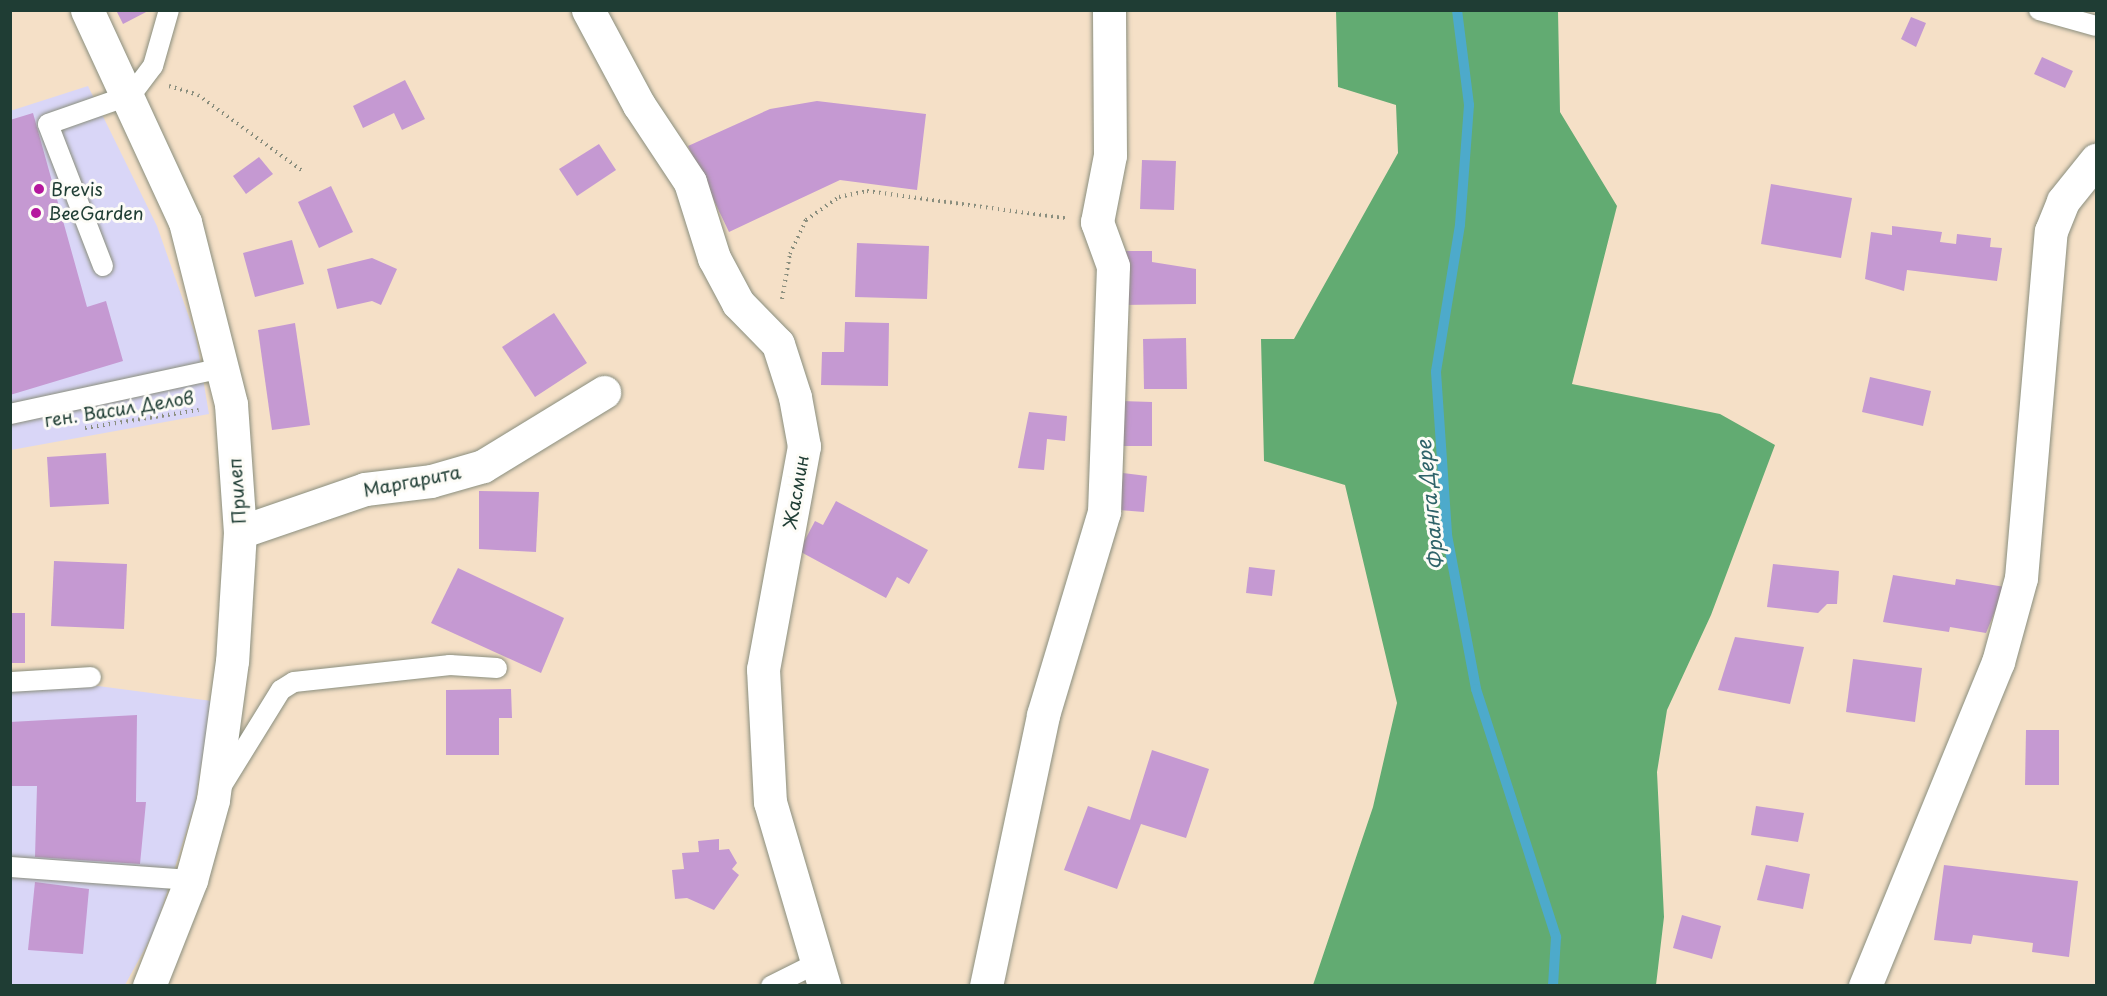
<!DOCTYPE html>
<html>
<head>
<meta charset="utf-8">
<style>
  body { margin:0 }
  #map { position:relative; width:2107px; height:996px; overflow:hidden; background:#f5e0c7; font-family:"Playpen Sans",sans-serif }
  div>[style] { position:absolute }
  .built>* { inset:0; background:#d9d6f7 }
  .forest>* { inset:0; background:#62ab72 }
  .stream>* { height:10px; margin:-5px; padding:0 5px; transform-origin:5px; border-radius:5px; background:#4daacb }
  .building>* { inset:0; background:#c599d2 }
  .path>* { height:4px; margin-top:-2px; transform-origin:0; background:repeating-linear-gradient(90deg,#8a8e7e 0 1.5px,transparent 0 6px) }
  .roads { filter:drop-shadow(0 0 2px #8a8e7e) drop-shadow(0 0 2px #8a8e7e) }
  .service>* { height:20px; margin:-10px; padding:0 10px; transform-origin:10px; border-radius:10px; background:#fff }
  .minor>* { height:33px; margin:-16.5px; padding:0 16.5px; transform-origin:16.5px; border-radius:16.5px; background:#fff }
  .tertiary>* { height:33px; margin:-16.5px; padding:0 16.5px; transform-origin:16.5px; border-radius:16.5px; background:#fff }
  .dots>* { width:16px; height:16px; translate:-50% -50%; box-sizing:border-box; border:3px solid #fdfcf7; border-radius:50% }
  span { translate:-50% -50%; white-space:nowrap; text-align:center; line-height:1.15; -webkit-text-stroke:6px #fdfcf7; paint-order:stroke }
  .poi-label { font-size:18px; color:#1f3d34 }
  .left { translate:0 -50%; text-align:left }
  .street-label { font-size:18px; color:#1f3d34 }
  .water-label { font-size:20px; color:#2f6369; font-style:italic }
  .frame { position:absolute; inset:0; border:12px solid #1f3d34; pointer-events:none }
</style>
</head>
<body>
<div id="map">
  <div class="built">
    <div style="clip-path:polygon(88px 86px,157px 226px,196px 337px,209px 414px,11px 450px,10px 111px)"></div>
    <div style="clip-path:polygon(98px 686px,212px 701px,195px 804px,155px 930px,125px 985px,11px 986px,11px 690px)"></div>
  </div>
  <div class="forest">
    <div style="clip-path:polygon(1336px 11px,1558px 11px,1560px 112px,1617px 206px,1572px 384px,1720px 414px,1775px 445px,1711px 615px,1667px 710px,1657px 772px,1664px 917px,1656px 985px,1313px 985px,1373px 807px,1397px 703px,1345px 485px,1264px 461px,1261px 339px,1294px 339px,1398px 153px,1396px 105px,1338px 87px)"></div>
  </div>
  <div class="stream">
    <div style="left:1457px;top:10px;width:96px;rotate:82.8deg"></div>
    <div style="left:1469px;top:105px;width:120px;rotate:94.3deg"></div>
    <div style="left:1460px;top:225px;width:149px;rotate:99.3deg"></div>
    <div style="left:1436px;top:372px;width:163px;rotate:86.1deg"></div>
    <div style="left:1447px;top:535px;width:157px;rotate:79.3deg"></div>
    <div style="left:1476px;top:689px;width:261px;rotate:72.1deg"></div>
    <div style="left:1556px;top:937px;width:49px;rotate:93.5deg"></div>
  </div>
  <div class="building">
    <div style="clip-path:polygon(116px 10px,150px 10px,123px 24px)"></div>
    <div style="clip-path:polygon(1911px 17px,1926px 23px,1916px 47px,1901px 39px)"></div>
    <div style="clip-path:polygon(2042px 57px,2073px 71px,2065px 88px,2034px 74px)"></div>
    <div style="clip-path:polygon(405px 80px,425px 119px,402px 130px,394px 113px,363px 128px,353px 106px)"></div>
    <div style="clip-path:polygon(817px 101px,926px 114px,917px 190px,840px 180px,729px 232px,688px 146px,770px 109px)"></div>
    <div style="clip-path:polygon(33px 113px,87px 307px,106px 301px,123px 361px,10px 395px,10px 120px)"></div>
    <div style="clip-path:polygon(599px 144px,616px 170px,577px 196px,559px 169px)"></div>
    <div style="clip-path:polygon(259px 157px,273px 174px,246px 194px,233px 176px)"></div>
    <div style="clip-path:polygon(1142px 160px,1176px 161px,1174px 210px,1140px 209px)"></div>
    <div style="clip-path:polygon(1771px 184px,1852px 198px,1841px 258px,1761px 244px)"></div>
    <div style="clip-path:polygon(331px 186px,353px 232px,319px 248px,298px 202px)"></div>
    <div style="clip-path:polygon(1892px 226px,1942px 232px,1940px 242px,1956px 244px,1957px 234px,1991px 238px,1990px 247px,2002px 248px,1997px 281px,1907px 270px,1904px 291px,1865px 279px,1871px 232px,1892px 235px)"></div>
    <div style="clip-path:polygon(292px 240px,304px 284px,255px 297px,243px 253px)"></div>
    <div style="clip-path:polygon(857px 243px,929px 246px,927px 299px,855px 297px)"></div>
    <div style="clip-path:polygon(1122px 251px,1152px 251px,1152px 262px,1196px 269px,1196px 304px,1122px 305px)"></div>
    <div style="clip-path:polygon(372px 258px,397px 269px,381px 305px,372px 301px,337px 309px,327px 269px)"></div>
    <div style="clip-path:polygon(554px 313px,587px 363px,535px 397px,502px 347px)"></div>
    <div style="clip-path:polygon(845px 322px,889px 323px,888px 386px,821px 385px,822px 352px,844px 352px)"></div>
    <div style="clip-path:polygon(295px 323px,310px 425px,272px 430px,258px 330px)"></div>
    <div style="clip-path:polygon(1186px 338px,1187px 389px,1144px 389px,1143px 339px)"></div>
    <div style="clip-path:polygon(1870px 377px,1931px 391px,1923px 426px,1862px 412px)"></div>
    <div style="clip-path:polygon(1121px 401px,1152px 402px,1152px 446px,1120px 446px)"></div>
    <div style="clip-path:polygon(1029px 412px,1067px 416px,1065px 441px,1047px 439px,1044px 470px,1018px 468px)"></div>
    <div style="clip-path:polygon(106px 453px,109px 504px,50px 507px,47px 457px)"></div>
    <div style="clip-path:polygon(1123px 473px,1147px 476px,1144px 512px,1119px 510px)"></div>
    <div style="clip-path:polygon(479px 491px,539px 492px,536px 552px,479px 549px)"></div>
    <div style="clip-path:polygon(836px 501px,928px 550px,909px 584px,897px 577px,886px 598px,799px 551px,815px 521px,823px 525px)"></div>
    <div style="clip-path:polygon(54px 561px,127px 564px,124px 629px,51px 626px)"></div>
    <div style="clip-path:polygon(1773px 564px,1839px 571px,1837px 604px,1827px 604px,1818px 613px,1767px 607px)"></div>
    <div style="clip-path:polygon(1249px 567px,1275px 570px,1272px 596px,1246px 593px)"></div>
    <div style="clip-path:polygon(458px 568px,564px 618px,541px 673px,431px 623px)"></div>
    <div style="clip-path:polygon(1893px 575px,1955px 585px,1956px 579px,2005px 587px,1986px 633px,1950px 627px,1949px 632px,1883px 622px)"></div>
    <div style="clip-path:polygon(10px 613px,25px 613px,25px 663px,10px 663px)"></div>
    <div style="clip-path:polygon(1735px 637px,1804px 647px,1790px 704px,1718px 690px)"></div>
    <div style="clip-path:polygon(1853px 659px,1922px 668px,1915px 722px,1846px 712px)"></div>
    <div style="clip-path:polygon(511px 689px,512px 718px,499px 718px,499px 755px,446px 755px,446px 690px)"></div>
    <div style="clip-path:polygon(137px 715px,136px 802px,146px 802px,140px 864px,35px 857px,37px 786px,10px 786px,10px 722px)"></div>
    <div style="clip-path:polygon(2026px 730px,2059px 730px,2059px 785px,2025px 785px)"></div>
    <div style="clip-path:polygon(1152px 750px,1209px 769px,1186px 838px,1141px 824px,1117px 889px,1064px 870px,1088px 806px,1130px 820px)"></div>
    <div style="clip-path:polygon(1756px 806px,1804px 813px,1798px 842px,1751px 835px)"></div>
    <div style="clip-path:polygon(719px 839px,719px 850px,729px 849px,737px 863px,732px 869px,739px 875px,714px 910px,687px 898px,675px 899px,672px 870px,684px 869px,682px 853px,699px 852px,698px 841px)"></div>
    <div style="clip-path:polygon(1766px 865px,1810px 874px,1803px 909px,1757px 900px)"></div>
    <div style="clip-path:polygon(1944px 865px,2078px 881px,2069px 957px,2032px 952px,2033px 943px,1973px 935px,1971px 944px,1934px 940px)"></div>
    <div style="clip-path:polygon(35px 882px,89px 889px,83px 954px,28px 950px)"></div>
    <div style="clip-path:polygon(1682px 915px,1721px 926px,1712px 959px,1673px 948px)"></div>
  </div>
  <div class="path">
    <div style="left:169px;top:86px;width:30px;rotate:17deg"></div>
    <div style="left:198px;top:95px;width:131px;rotate:36deg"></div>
    <div style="left:782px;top:299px;width:46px;rotate:-79.9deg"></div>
    <div style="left:790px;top:254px;width:38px;rotate:-65deg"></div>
    <div style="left:806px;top:220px;width:40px;rotate:-34.9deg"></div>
    <div style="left:839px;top:197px;width:29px;rotate:-12deg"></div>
    <div style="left:867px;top:191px;width:200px;rotate:7.8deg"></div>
    <div style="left:85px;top:428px;width:115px;rotate:-9deg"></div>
  </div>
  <div class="roads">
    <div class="service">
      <div style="left:2039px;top:10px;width:59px;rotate:15.7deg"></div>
      <div style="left:103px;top:266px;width:152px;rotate:-111.2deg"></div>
      <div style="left:48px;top:124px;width:88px;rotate:-19.3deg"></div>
      <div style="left:131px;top:95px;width:36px;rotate:-53deg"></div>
      <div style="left:153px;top:66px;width:58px;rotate:-74.1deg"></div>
      <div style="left:10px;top:414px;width:218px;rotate:-12.2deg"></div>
      <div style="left:10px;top:682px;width:81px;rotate:-3.5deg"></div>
      <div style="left:221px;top:787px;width:114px;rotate:-58.3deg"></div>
      <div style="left:281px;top:690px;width:15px;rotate:-32deg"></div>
      <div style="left:294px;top:682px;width:157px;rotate:-6.2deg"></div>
      <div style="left:450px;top:665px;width:47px;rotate:3.7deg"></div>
      <div style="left:10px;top:867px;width:181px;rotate:4.1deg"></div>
      <div style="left:771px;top:986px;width:51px;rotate:-26.6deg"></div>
    </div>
    <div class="minor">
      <div style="left:588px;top:10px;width:108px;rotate:61.8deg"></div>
      <div style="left:639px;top:105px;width:92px;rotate:56.5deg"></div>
      <div style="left:690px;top:182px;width:80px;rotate:72.5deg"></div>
      <div style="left:714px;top:258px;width:51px;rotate:61.9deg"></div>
      <div style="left:738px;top:303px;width:57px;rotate:45.7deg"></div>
      <div style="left:778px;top:344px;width:56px;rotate:72.2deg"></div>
      <div style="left:795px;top:397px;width:50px;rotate:79.6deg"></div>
      <div style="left:804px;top:446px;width:227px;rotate:100.4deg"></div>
      <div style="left:763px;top:669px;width:133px;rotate:87deg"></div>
      <div style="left:770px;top:802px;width:192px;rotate:73.6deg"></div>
      <div style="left:240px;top:532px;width:132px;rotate:-19deg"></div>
      <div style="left:365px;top:489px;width:66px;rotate:-6.9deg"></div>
      <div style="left:431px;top:481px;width:54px;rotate:-16.1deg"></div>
      <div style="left:483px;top:466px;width:142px;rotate:-31.4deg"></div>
      <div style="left:986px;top:986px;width:277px;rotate:-78.1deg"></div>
      <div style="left:1043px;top:715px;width:212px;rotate:-73.3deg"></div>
      <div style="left:1104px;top:512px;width:246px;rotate:-87.9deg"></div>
      <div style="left:1113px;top:266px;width:47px;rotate:-110deg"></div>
      <div style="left:1097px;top:222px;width:68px;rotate:-79deg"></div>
      <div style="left:1110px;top:155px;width:145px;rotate:-90.4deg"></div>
      <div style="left:1865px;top:986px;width:350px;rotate:-67.7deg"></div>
      <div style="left:1998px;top:662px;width:87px;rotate:-74.7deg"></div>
      <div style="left:2021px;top:578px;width:348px;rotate:-85.1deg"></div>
      <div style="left:2051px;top:231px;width:32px;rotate:-68deg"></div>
      <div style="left:2063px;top:201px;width:53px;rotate:-51.2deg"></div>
    </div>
    <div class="tertiary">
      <div style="left:87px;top:10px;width:234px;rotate:65.2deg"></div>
      <div style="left:185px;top:222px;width:188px;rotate:75.8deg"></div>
      <div style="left:231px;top:404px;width:128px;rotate:86deg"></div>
      <div style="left:240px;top:532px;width:129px;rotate:93.5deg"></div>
      <div style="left:232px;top:661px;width:140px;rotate:97.8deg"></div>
      <div style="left:213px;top:800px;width:83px;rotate:105.4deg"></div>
      <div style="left:191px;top:880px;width:114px;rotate:111.6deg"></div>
    </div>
  </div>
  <div class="dots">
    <div style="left:39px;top:189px;background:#b5179e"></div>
    <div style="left:36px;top:213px;background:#b5179e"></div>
  </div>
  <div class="poi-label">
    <span class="left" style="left:51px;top:189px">Brevis</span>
    <span class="left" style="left:48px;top:213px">BeeGarden</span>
  </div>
  <div class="street-label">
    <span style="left:119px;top:409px;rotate:-9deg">ген. Васил Делов</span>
    <span style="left:412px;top:481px;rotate:-11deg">Маргарита</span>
    <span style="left:237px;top:491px;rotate:-94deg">Прилеп</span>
    <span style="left:796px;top:492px;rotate:-80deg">Жасмин</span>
  </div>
  <div class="water-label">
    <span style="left:1430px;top:505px;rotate:-96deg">Франга Дере</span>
  </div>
  <div class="frame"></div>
</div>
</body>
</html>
